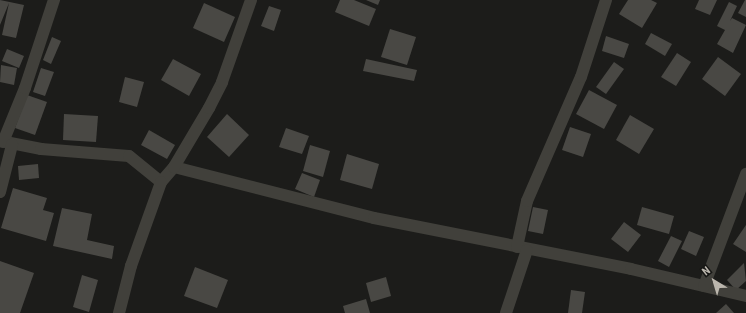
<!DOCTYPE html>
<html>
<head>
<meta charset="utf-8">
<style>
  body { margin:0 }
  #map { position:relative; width:746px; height:313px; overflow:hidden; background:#1c1c1a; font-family:"Roboto Condensed",sans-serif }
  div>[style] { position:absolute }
  .building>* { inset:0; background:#494844 }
  .minor>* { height:12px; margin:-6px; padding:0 6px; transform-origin:6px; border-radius:6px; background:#41403b }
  span { translate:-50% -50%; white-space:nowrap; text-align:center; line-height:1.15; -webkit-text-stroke:3px #171715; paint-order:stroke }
  .north { position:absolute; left:694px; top:261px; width:40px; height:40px; -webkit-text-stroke:3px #171715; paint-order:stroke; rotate:322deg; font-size:11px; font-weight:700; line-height:16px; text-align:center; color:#bbb6ad }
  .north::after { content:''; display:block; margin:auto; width:14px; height:18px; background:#bbb6ad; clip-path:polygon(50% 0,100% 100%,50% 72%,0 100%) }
</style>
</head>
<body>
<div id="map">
  <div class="building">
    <div style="clip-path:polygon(0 0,24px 5px,16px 38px,2px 35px,9px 3px,0 25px)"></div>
    <div style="clip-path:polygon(340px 0,354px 0,376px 9px,369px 26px,335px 12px)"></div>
    <div style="clip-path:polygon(366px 0,380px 0,378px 5px)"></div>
    <div style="clip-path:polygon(628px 0,651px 0,657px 3px,642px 28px,619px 14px)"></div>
    <div style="clip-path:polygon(699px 0,717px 0,710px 15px,695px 9px)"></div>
    <div style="clip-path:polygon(745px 0,746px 0,746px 17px,738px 13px)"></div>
    <div style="clip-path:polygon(729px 2px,737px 6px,730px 21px,732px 18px,746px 25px,733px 53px,717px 44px,725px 30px,717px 26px)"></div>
    <div style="clip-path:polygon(204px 3px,235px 17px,224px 42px,193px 28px)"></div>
    <div style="clip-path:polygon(269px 6px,281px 10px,274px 31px,261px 26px)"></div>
    <div style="clip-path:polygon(390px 29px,416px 37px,407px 65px,381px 57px)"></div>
    <div style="clip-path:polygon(651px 33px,672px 44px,665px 56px,645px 44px)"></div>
    <div style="clip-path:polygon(606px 36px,629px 44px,624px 58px,602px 51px)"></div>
    <div style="clip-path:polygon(52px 37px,61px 41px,51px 64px,43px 60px)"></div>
    <div style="clip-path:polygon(7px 49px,24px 56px,19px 68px,2px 61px)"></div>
    <div style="clip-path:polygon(677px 53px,691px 62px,676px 86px,661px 77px)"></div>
    <div style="clip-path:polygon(718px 57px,741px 74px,725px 96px,702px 79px)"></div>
    <div style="clip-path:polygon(173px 59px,201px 74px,189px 96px,161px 80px)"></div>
    <div style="clip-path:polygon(366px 59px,417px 70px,414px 81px,363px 71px)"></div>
    <div style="clip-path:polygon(614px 62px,624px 69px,606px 94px,596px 87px)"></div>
    <div style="clip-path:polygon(1px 65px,17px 68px,14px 85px,0 82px)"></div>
    <div style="clip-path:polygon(41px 68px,54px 72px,45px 96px,33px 92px)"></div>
    <div style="clip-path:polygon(125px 77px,144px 82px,137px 107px,119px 102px)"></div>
    <div style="clip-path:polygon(589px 90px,617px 105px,604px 129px,576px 114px)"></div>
    <div style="clip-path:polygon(27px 95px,47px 102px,35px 135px,15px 128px)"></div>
    <div style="clip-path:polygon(64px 114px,98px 116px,96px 142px,63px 140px)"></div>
    <div style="clip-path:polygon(227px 114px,249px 135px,229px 157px,207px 137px)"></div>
    <div style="clip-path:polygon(630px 115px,654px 129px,639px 154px,616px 140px)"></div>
    <div style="clip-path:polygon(570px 127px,591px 134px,583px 157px,562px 150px)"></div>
    <div style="clip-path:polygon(286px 128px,309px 136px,302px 154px,279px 147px)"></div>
    <div style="clip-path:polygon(149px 130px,175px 145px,167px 159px,141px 145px)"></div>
    <div style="clip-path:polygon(310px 145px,330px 151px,323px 177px,303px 171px)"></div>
    <div style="clip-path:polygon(347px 154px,379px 164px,372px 189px,340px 180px)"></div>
    <div style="clip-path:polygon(38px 164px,39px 178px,19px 180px,18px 166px)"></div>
    <div style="clip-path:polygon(302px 173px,320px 180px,314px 197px,295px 189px)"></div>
    <div style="clip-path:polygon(13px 188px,47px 198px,43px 210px,54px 213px,46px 241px,1px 228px)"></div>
    <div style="clip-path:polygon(533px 207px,548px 210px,543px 234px,528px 231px)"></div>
    <div style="clip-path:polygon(642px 207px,674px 216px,669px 234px,637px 225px)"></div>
    <div style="clip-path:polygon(62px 208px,92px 214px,87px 240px,114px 246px,112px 259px,53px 246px)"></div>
    <div style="clip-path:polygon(624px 222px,641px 235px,628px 252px,611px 239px)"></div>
    <div style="clip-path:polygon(746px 225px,746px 252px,733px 244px)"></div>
    <div style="clip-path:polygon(689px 231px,704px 237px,696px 256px,681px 249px)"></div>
    <div style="clip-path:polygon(671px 236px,682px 241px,669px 267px,658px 261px)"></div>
    <div style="clip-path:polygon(0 261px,34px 273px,20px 313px,0 313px)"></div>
    <div style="clip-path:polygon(744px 263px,746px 281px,736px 290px,727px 280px)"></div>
    <div style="clip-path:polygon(195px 267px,228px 280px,217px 308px,184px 296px)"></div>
    <div style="clip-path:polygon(82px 275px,98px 280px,89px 312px,73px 307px)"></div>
    <div style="clip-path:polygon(386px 277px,391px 296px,371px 302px,366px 283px)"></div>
    <div style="clip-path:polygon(571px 290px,585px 292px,582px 313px,568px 313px)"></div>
    <div style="clip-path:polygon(366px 299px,370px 313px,345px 313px,343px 306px)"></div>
    <div style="clip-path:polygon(726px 304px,734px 313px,716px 313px)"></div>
  </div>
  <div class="minor">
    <div style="left:0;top:141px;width:42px;rotate:11deg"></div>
    <div style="left:41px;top:149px;width:88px;rotate:4.5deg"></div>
    <div style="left:129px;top:156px;width:41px;rotate:39.1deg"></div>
    <div style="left:161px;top:182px;width:20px;rotate:-49deg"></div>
    <div style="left:174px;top:167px;width:206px;rotate:14.3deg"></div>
    <div style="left:374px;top:218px;width:262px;rotate:11.2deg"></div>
    <div style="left:631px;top:269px;width:118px;rotate:13.2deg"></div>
    <div style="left:3px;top:142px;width:58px;rotate:-67.8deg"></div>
    <div style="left:25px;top:88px;width:93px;rotate:-71.8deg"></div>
    <div style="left:174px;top:167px;width:69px;rotate:-59.3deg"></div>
    <div style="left:209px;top:108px;width:29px;rotate:-63deg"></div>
    <div style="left:222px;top:82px;width:87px;rotate:-70.5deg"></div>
    <div style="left:0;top:192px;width:49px;rotate:-75.7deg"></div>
    <div style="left:517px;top:247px;width:47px;rotate:-77.7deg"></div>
    <div style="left:527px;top:201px;width:135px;rotate:-66.5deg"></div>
    <div style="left:581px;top:77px;width:81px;rotate:-72deg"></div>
    <div style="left:704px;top:286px;width:120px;rotate:-69.4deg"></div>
    <div style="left:119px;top:313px;width:49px;rotate:-75.7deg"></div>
    <div style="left:131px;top:266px;width:89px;rotate:-70.3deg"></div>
    <div style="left:506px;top:313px;width:66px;rotate:-71.6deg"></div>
  </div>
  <div class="north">N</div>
</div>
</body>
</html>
